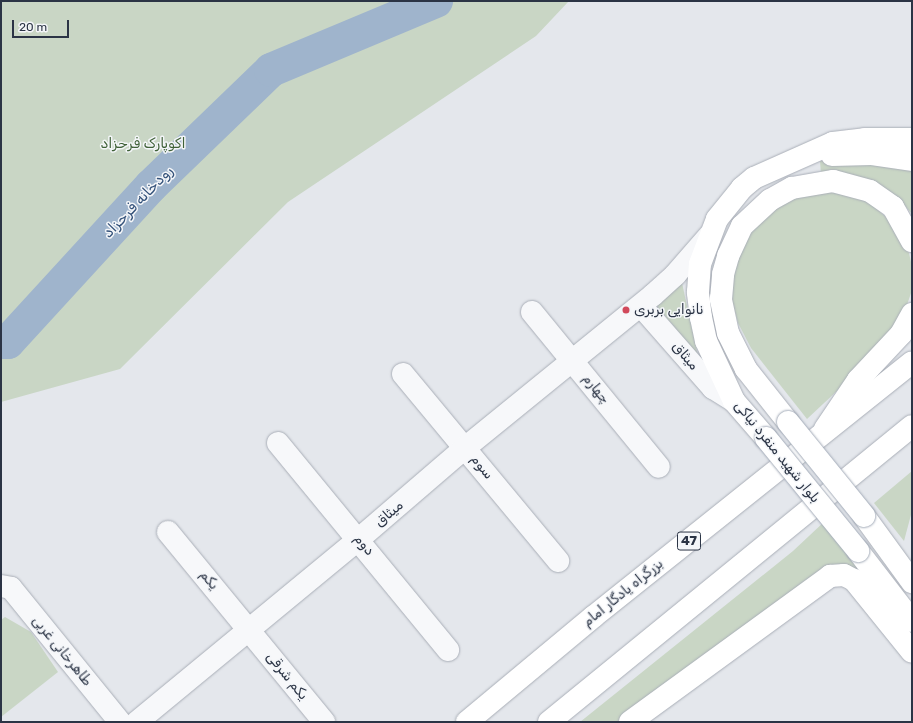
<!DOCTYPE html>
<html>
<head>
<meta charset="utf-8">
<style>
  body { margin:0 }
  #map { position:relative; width:913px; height:723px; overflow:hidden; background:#e4e7ec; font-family:Rubik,"Noto Naskh Arabic",sans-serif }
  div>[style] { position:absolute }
  .green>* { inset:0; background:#c9d6c5 }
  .river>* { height:34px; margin:-17px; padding:0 17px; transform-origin:17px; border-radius:17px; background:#9fb4cc }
  .roads { filter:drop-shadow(0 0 1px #a9aeb7) drop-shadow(0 0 1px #a9aeb7) }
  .minor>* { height:22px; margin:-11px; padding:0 11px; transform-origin:11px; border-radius:11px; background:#f7f8fa }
  .major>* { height:22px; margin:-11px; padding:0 11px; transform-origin:11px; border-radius:11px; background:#fff }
  .highway>* { height:22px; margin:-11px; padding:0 11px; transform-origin:11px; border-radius:11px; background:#fff }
  .bridges { filter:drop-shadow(0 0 1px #a3abb8) drop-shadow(0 0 1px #a3abb8) }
  .major-bridge>* { height:22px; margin:-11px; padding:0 11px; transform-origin:11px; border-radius:11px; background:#fff }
  .dots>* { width:11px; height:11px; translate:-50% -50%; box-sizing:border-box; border:2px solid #f4f6f9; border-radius:50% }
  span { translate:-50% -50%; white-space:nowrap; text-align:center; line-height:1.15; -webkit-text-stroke:3px #f4f6f9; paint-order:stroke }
  .shield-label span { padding:1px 3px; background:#f4f6f9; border:1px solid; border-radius:3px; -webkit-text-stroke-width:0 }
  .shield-label { font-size:13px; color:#2b3445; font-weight:700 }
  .park-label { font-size:14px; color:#3f6138 }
  .poi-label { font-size:14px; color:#2b3445 }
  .left { translate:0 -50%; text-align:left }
  .street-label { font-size:14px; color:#2b3445 }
  .water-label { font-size:15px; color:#34527a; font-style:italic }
  .frame { position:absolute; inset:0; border:2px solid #2b3445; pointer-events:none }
  .scale { position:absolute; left:12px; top:20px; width:57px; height:18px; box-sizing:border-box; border:2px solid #2b3445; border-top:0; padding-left:5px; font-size:12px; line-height:14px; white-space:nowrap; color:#2b3445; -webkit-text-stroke:3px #f4f6f9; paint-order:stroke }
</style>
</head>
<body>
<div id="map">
  <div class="green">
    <div style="clip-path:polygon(1px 1px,569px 1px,536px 36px,288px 202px,120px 369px,1px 402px)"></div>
    <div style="clip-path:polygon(840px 160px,912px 165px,912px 214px,905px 206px,821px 174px,820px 161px)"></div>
    <div style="clip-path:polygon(822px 191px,843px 192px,868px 201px,888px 219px,908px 249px,912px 266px,912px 290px,902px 320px,854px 375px,807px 419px,751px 348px,738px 323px,732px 301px,733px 277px,740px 250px,754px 227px,776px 207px,797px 196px)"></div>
    <div style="clip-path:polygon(682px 283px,698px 356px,657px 306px)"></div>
    <div style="clip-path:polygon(912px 471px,912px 511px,904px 541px,874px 503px)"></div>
    <div style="clip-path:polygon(825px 521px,873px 583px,851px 571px,616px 722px,580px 722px,793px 551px)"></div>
    <div style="clip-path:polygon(5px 617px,31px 632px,58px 672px,1px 717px,1px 620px)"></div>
  </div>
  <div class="river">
    <div style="left:1px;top:342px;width:7px"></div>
    <div style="left:8px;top:342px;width:212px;rotate:-47.5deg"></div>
    <div style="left:151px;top:186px;width:167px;rotate:-44deg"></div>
    <div style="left:271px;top:70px;width:179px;rotate:-22.7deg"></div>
  </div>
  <div class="roads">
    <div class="minor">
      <div style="left:641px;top:306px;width:109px;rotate:48.7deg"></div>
      <div style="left:713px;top:388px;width:25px;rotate:32deg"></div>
      <div style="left:532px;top:312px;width:200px;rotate:50.7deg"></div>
      <div style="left:403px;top:374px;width:243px;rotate:50.3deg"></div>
      <div style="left:278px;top:443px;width:268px;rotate:50.6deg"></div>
      <div style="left:168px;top:532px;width:246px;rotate:50.6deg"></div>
      <div style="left:1px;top:586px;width:10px;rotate:11deg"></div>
      <div style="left:11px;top:588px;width:173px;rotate:50.9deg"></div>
      <div style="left:137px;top:722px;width:288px;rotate:-39.5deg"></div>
      <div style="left:359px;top:539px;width:141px;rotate:-40.7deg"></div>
      <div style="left:466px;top:447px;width:241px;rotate:-39.1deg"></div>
      <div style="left:653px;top:295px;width:30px;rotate:-42deg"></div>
      <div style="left:675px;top:275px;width:52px;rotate:-48.9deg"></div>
    </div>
    <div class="major">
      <div style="left:832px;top:155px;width:40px;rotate:-1.4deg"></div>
      <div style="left:872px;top:154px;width:40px;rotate:8.5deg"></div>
      <div style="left:788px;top:422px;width:68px;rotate:-128.4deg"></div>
      <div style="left:746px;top:369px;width:40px;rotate:-116.6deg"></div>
      <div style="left:728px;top:333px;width:35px;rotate:-102deg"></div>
      <div style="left:721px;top:299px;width:25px;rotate:-85deg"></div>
      <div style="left:723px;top:274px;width:19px;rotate:-74deg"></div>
      <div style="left:728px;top:256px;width:33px;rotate:-65deg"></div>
      <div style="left:742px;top:226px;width:38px;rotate:-43deg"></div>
      <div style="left:770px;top:200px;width:25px;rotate:-29deg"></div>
      <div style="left:792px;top:188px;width:42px;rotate:-9.7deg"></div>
      <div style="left:833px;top:181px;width:38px;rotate:15deg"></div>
      <div style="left:870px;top:191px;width:28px;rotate:35deg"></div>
      <div style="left:893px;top:207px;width:39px;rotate:61deg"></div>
      <div style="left:825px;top:429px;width:59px;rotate:-56deg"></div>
      <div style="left:858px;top:380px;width:63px;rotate:-46.9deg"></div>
      <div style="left:901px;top:334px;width:23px;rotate:-61deg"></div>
      <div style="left:766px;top:438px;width:49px;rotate:-130.9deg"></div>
      <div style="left:734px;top:401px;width:66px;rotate:-115deg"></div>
      <div style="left:706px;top:341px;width:24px;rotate:-102deg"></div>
      <div style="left:701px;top:318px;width:26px;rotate:-97deg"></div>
      <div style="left:698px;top:292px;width:28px;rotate:-86deg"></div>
      <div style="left:700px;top:264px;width:48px;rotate:-69.3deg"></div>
      <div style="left:717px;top:219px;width:40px;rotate:-51deg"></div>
      <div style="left:742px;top:188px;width:16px;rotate:-40deg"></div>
      <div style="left:754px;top:178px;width:86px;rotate:-23.9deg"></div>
      <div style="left:833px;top:143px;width:32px;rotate:-7deg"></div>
      <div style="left:865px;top:139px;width:47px"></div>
      <div style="left:864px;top:516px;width:82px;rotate:54deg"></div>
      <div style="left:858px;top:551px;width:88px;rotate:52.4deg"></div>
    </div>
    <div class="highway">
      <div style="left:467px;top:722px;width:164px;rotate:-39.8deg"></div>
      <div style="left:593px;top:617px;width:408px;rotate:-38.6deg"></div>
      <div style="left:549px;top:722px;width:468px;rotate:-39.2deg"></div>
      <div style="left:630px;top:722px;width:248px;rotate:-36.1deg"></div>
      <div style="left:830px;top:576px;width:14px;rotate:-4deg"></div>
      <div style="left:844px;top:575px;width:11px;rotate:27deg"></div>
      <div style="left:854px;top:580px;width:92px;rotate:51.1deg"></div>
    </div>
  </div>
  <div class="bridges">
    <div class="major-bridge">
      <div style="left:788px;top:422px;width:121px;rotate:51deg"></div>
      <div style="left:766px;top:438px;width:146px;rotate:50.8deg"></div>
    </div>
  </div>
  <div class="dots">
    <div style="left:626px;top:310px;background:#d1495b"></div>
  </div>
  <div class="shield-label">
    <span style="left:689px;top:541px">47</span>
  </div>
  <div class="park-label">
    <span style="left:143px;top:144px">اکوپارک فرحزاد</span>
  </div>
  <div class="poi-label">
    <span class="left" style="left:634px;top:310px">نانوایی بربری</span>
  </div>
  <div class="street-label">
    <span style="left:685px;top:356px;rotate:49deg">میثاق</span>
    <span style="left:596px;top:389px;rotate:51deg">چهارم</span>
    <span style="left:777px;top:452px;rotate:51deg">بلوار شهید منفرد نیاکی</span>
    <span style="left:482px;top:467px;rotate:51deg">سوم</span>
    <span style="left:389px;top:514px;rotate:-41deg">میثاق</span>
    <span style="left:364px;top:545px;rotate:51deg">دوم</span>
    <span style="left:209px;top:580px;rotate:50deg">یکم</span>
    <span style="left:623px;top:593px;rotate:-39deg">بزرگراه یادگار امام</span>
    <span style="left:62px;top:651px;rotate:51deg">طاهرخانی غربی</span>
    <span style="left:287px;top:676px;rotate:51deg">یکم شرقی</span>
  </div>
  <div class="water-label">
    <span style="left:138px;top:202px;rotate:-46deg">رودخانه فرحزاد</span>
  </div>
  <div class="frame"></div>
  <div class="scale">20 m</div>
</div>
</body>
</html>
